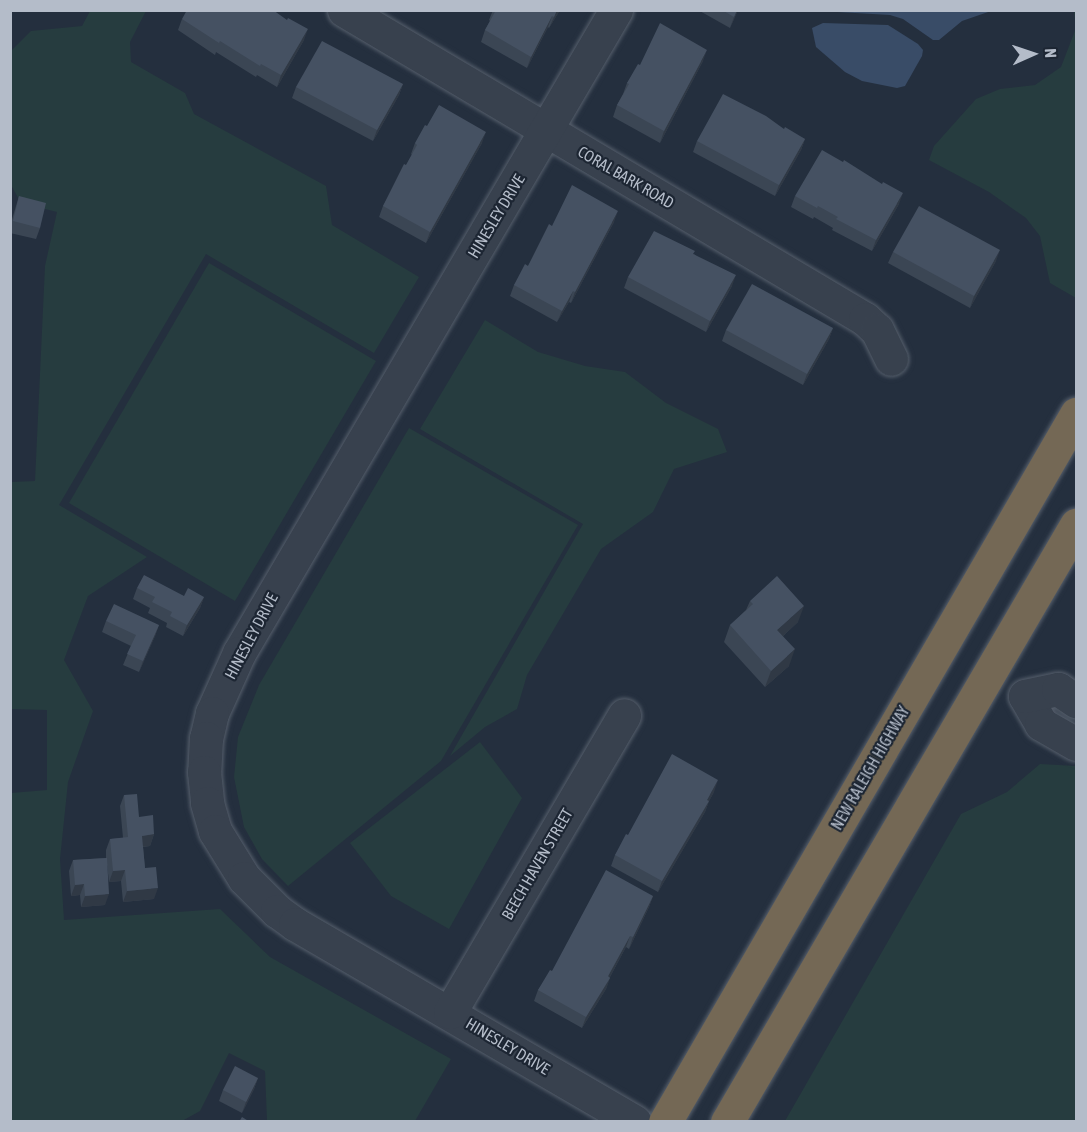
<!DOCTYPE html>
<html>
<head>
<meta charset="utf-8">
<style>
  body { margin:0 }
  #map { position:relative; width:1087px; height:1132px; overflow:hidden; background:#242f3e; font-family:"Asap Condensed",sans-serif }
  div>[style] { position:absolute }
  .green>* { inset:0; background:#263c3f }
  .water>* { inset:0; background:#394c67 }
  .roads { filter:drop-shadow(0 0 2px #565f6c) drop-shadow(0 0 2px #565f6c) }
  .minor>* { height:33px; margin:-16.5px; padding:0 16.5px; transform-origin:16.5px; border-radius:16.5px; background:#38414e }
  .highway>* { height:33px; margin:-16.5px; padding:0 16.5px; transform-origin:16.5px; border-radius:16.5px; background:#746855 }
  .wall>* { inset:0; background:#3b4654 }
  .shaded-wall>* { inset:0; background:#303945 }
  .building>* { inset:0; background:#455162 }
  span { translate:-50% -50%; white-space:nowrap; text-align:center; line-height:1.15; -webkit-text-stroke:4.5px #1d2633; paint-order:stroke }
  .street-label { font-size:16px; color:#b4bcc9 }
  .frame { position:absolute; inset:0; border:12px solid #b4bcc9; pointer-events:none }
  .north { position:absolute; left:1003px; top:24px; width:60px; height:60px; -webkit-text-stroke:4px #1d2633; paint-order:stroke; rotate:87deg; font-size:16px; font-weight:700; line-height:24px; text-align:center; color:#b4bcc9 }
  .north::after { content:''; display:block; margin:auto; width:21px; height:27px; background:#b4bcc9; clip-path:polygon(50% 0,100% 100%,50% 72%,0 100%) }
</style>
</head>
<body>
<div id="map">
  <div class="green">
    <div style="clip-path:polygon(90px 11px,146px 11px,130px 42px,131px 62px,185px 93px,194px 114px,326px 186px,332px 225px,419px 277px,374px 353px,206px 254px,59px 505px,147px 557px,88px 596px,64px 660px,93px 711px,68px 782px,60px 859px,64px 920px,220px 909px,270px 957px,451px 1059px,415px 1121px,267px 1121px,265px 1071px,229px 1053px,200px 1111px,182px 1121px,11px 1121px,11px 793px,47px 790px,47px 710px,11px 709px,11px 482px,35px 481px,45px 266px,57px 212px,21px 203px,11px 185px,10px 52px,31px 31px,82px 26px)"></div>
    <div style="clip-path:polygon(1074px 11px,1076px 11px,1076px 298px,1050px 283px,1040px 236px,1026px 218px,989px 192px,929px 160px,934px 146px,976px 99px,1000px 89px,1035px 85px,1061px 67px,1076px 28px)"></div>
    <div style="clip-path:polygon(209px 263px,376px 361px,235px 601px,69px 503px)"></div>
    <div style="clip-path:polygon(485px 320px,538px 352px,585px 366px,625px 372px,666px 403px,718px 429px,727px 452px,674px 469px,653px 512px,601px 549px,527px 675px,517px 709px,485px 727px,450px 756px,583px 524px,420px 429px)"></div>
    <div style="clip-path:polygon(409px 428px,578px 525px,441px 761px,288px 886px,262px 859px,244px 827px,234px 777px,238px 737px,259px 685px)"></div>
    <div style="clip-path:polygon(480px 742px,522px 798px,449px 929px,391px 896px,350px 843px)"></div>
    <div style="clip-path:polygon(1040px 764px,1076px 766px,1076px 1121px,785px 1121px,961px 814px,1007px 792px)"></div>
  </div>
  <div class="water">
    <div style="clip-path:polygon(820px 11px,820px 10px,991px 11px,962px 21px,939px 40px,933px 40px,903px 19px,890px 15px)"></div>
    <div style="clip-path:polygon(823px 23px,888px 25px,918px 44px,923px 50px,922px 56px,905px 86px,897px 88px,862px 81px,845px 72px,816px 47px,812px 28px)"></div>
  </div>
  <div class="roads">
    <div class="minor">
      <div style="left:344px;top:10px;width:606px;rotate:30.67deg"></div>
      <div style="left:865px;top:319px;width:16px;rotate:43deg"></div>
      <div style="left:877px;top:330px;width:32px;rotate:64deg"></div>
      <div style="left:616px;top:10px;width:745px;rotate:120.38deg"></div>
      <div style="left:239px;top:653px;width:66px;rotate:114.2deg"></div>
      <div style="left:212px;top:713px;width:26px;rotate:103deg"></div>
      <div style="left:206px;top:738px;width:34px;rotate:93deg"></div>
      <div style="left:204px;top:772px;width:31px;rotate:84deg"></div>
      <div style="left:207px;top:803px;width:29px;rotate:74deg"></div>
      <div style="left:215px;top:831px;width:55px;rotate:58.3deg"></div>
      <div style="left:244px;top:878px;width:47px;rotate:45deg"></div>
      <div style="left:277px;top:911px;width:22px;rotate:36deg"></div>
      <div style="left:295px;top:924px;width:393px;rotate:30.2deg"></div>
      <div style="left:1025px;top:696px;width:32px;rotate:60deg"></div>
      <div style="left:1041px;top:724px;width:40px;rotate:29.7deg"></div>
      <div style="left:1025px;top:696px;width:34px;rotate:-12deg"></div>
      <div style="left:1058px;top:689px;width:22px;rotate:34deg"></div>
      <div style="left:450px;top:1012px;width:344px;rotate:-59.6deg"></div>
    </div>
    <div class="highway">
      <div style="left:665px;top:1122px;width:819px;rotate:-59.86deg"></div>
      <div style="left:727px;top:1122px;width:692px;rotate:-59.69deg"></div>
    </div>
  </div>
  <div class="wall">
    <div style="clip-path:polygon(493px 10px,560px 10px,549px 28px,548px 27px,527px 68px,481px 42px,485px 30px,490px 21px,489px 20px)"></div>
    <div style="clip-path:polygon(698px 10px,738px 10px,730px 28px)"></div>
    <div style="clip-path:polygon(182px 19px,304px 40px,277px 87px,257px 75px,256px 77px,216px 52px,215px 55px,178px 30px)"></div>
    <div style="clip-path:polygon(703px 61px,660px 143px,613px 117px,617px 105px,623px 94px,627px 83px,640px 65px)"></div>
    <div style="clip-path:polygon(403px 84px,399px 95px,373px 141px,292px 98px,296px 87px)"></div>
    <div style="clip-path:polygon(784px 129px,805px 139px,801px 150px,775px 196px,693px 152px,697px 141px)"></div>
    <div style="clip-path:polygon(415px 143px,482px 143px,426px 243px,379px 217px,383px 206px,412px 155px,411px 154px)"></div>
    <div style="clip-path:polygon(19px 196px,40px 228px,36px 239px,10px 233px,10px 226px)"></div>
    <div style="clip-path:polygon(795px 196px,899px 204px,872px 251px,832px 230px,833px 228px,814px 217px,813px 219px,791px 207px)"></div>
    <div style="clip-path:polygon(614px 222px,571px 303px,569px 302px,557px 322px,510px 296px,514px 285px,528px 266px,552px 226px)"></div>
    <div style="clip-path:polygon(893px 252px,996px 261px,970px 308px,888px 263px)"></div>
    <div style="clip-path:polygon(694px 254px,732px 286px,706px 332px,624px 288px,628px 277px)"></div>
    <div style="clip-path:polygon(833px 328px,829px 339px,803px 385px,722px 341px,726px 330px)"></div>
    <div style="clip-path:polygon(137px 588px,184px 596px,204px 597px,200px 608px,183px 636px,166px 627px,167px 623px,148px 613px,150px 608px,133px 599px)"></div>
    <div style="clip-path:polygon(750px 601px,798px 622px,783px 636px,789px 666px,765px 687px,724px 642px,730px 625px,746px 610px)"></div>
    <div style="clip-path:polygon(106px 621px,159px 625px,155px 636px,139px 672px,123px 665px,131px 646px,102px 632px)"></div>
    <div style="clip-path:polygon(714px 792px,709px 801px,705px 812px,658px 892px,611px 866px,615px 855px,628px 835px)"></div>
    <div style="clip-path:polygon(124px 795px,139px 817px,154px 834px,150px 846px,143px 847px,145px 868px,154px 899px,123px 902px,121px 881px,109px 882px,107px 865px,105px 905px,81px 907px,80px 895px,71px 896px,69px 871px,73px 860px,106px 858px,106px 850px,110px 839px,123px 838px,120px 806px)"></div>
    <div style="clip-path:polygon(653px 896px,649px 907px,629px 949px,626px 947px,610px 977px,606px 989px,582px 1028px,534px 1001px,538px 990px,552px 971px)"></div>
    <div style="clip-path:polygon(258px 1078px,254px 1089px,242px 1113px,219px 1101px,223px 1090px)"></div>
  </div>
  <div class="shaded-wall">
    <div style="clip-path:polygon(557px 10px,560px 10px,549px 28px,554px 17px)"></div>
    <div style="clip-path:polygon(737px 10px,738px 10px,730px 28px,734px 17px)"></div>
    <div style="clip-path:polygon(552px 16px,548px 27px,527px 68px,531px 57px)"></div>
    <div style="clip-path:polygon(308px 29px,304px 40px,277px 87px,281px 75px)"></div>
    <div style="clip-path:polygon(707px 50px,703px 61px,660px 143px,664px 131px)"></div>
    <div style="clip-path:polygon(403px 84px,399px 95px,373px 141px,377px 130px)"></div>
    <div style="clip-path:polygon(486px 132px,482px 143px,426px 243px,430px 232px)"></div>
    <div style="clip-path:polygon(805px 139px,801px 150px,775px 196px,779px 185px)"></div>
    <div style="clip-path:polygon(903px 193px,899px 204px,872px 251px,876px 240px)"></div>
    <div style="clip-path:polygon(618px 211px,614px 222px,571px 303px,575px 292px)"></div>
    <div style="clip-path:polygon(1000px 250px,996px 261px,970px 308px,974px 296px)"></div>
    <div style="clip-path:polygon(736px 275px,732px 286px,706px 332px,710px 321px)"></div>
    <div style="clip-path:polygon(573px 291px,569px 302px,557px 322px,562px 311px)"></div>
    <div style="clip-path:polygon(833px 328px,829px 339px,803px 385px,807px 374px)"></div>
    <div style="clip-path:polygon(204px 597px,200px 608px,183px 636px,187px 625px)"></div>
    <div style="clip-path:polygon(804px 606px,798px 622px,771px 647px,777px 630px)"></div>
    <div style="clip-path:polygon(159px 625px,155px 636px,139px 672px,143px 661px)"></div>
    <div style="clip-path:polygon(795px 649px,789px 666px,765px 687px,771px 671px)"></div>
    <div style="clip-path:polygon(718px 780px,714px 792px,704px 810px,709px 801px,705px 812px,658px 892px,662px 881px)"></div>
    <div style="clip-path:polygon(154px 834px,150px 846px,138px 847px,142px 836px)"></div>
    <div style="clip-path:polygon(125px 870px,121px 881px,109px 882px,113px 871px)"></div>
    <div style="clip-path:polygon(84px 884px,80px 895px,71px 896px,75px 885px)"></div>
    <div style="clip-path:polygon(158px 888px,154px 899px,123px 902px,127px 891px)"></div>
    <div style="clip-path:polygon(109px 894px,105px 905px,81px 907px,85px 896px)"></div>
    <div style="clip-path:polygon(653px 896px,649px 907px,629px 949px,633px 937px)"></div>
    <div style="clip-path:polygon(630px 936px,626px 947px,606px 984px,610px 978px,606px 989px,582px 1028px,586px 1017px)"></div>
    <div style="clip-path:polygon(258px 1078px,254px 1089px,242px 1113px,246px 1102px)"></div>
  </div>
  <div class="building">
    <div style="clip-path:polygon(187px 10px,273px 10px,287px 20px,288px 18px,308px 29px,281px 75px,261px 64px,260px 66px,220px 41px,219px 43px,182px 19px)"></div>
    <div style="clip-path:polygon(496px 10px,557px 10px,554px 17px,552px 16px,531px 57px,485px 30px)"></div>
    <div style="clip-path:polygon(722px 10px,737px 10px,734px 17px)"></div>
    <div style="clip-path:polygon(660px 23px,707px 50px,664px 131px,617px 105px,629px 84px,627px 83px,638px 64px,640px 65px)"></div>
    <div style="clip-path:polygon(322px 41px,403px 84px,377px 130px,296px 87px)"></div>
    <div style="clip-path:polygon(723px 94px,766px 116px,784px 129px,785px 127px,805px 139px,779px 185px,697px 141px)"></div>
    <div style="clip-path:polygon(439px 105px,486px 132px,430px 232px,383px 206px,404px 164px,406px 165px,417px 145px,415px 143px,425px 125px,427px 126px)"></div>
    <div style="clip-path:polygon(822px 150px,843px 162px,844px 160px,882px 184px,883px 182px,903px 193px,876px 240px,836px 219px,838px 217px,818px 206px,817px 208px,795px 196px)"></div>
    <div style="clip-path:polygon(572px 185px,618px 211px,575px 292px,573px 291px,562px 311px,514px 285px,525px 264px,528px 266px,549px 224px,552px 226px)"></div>
    <div style="clip-path:polygon(19px 196px,46px 203px,40px 228px,13px 221px)"></div>
    <div style="clip-path:polygon(919px 206px,1000px 250px,974px 296px,893px 252px)"></div>
    <div style="clip-path:polygon(654px 231px,695px 251px,693px 254px,736px 275px,710px 321px,628px 277px)"></div>
    <div style="clip-path:polygon(752px 284px,833px 328px,807px 374px,726px 330px)"></div>
    <div style="clip-path:polygon(144px 575px,184px 596px,188px 588px,204px 597px,187px 625px,170px 616px,172px 612px,152px 602px,155px 597px,137px 588px)"></div>
    <div style="clip-path:polygon(777px 576px,804px 606px,777px 630px,795px 649px,771px 671px,730px 625px,753px 604px,750px 601px)"></div>
    <div style="clip-path:polygon(114px 604px,159px 625px,143px 661px,127px 654px,136px 635px,106px 621px)"></div>
    <div style="clip-path:polygon(672px 754px,718px 780px,707px 800px,709px 801px,662px 881px,615px 855px,626px 834px,628px 835px)"></div>
    <div style="clip-path:polygon(137px 794px,139px 817px,153px 815px,154px 834px,142px 836px,145px 868px,156px 867px,158px 888px,127px 891px,125px 870px,113px 871px,110px 839px,128px 837px,124px 795px)"></div>
    <div style="clip-path:polygon(107px 858px,109px 894px,85px 896px,84px 884px,75px 885px,73px 860px)"></div>
    <div style="clip-path:polygon(606px 870px,653px 896px,633px 937px,630px 936px,608px 976px,610px 978px,586px 1017px,538px 990px,550px 970px,552px 971px)"></div>
    <div style="clip-path:polygon(235px 1066px,258px 1078px,246px 1102px,223px 1090px)"></div>
    <div style="clip-path:polygon(242px 1117px,250px 1122px,239px 1122px)"></div>
  </div>
  <div class="street-label">
    <span style="left:626px;top:177px;rotate:30deg">CORAL BARK ROAD</span>
    <span style="left:496px;top:216px;rotate:-59deg">HINESLEY DRIVE</span>
    <span style="left:251px;top:636px;rotate:-62deg">HINESLEY DRIVE</span>
    <span style="left:870px;top:768px;rotate:-60deg">NEW RALEIGH HIGHWAY</span>
    <span style="left:537px;top:864px;rotate:-60deg">BEECH HAVEN STREET</span>
    <span style="left:508px;top:1046px;rotate:31deg">HINESLEY DRIVE</span>
  </div>
  <div class="frame"></div>
  <div class="north">N</div>
</div>
</body>
</html>
